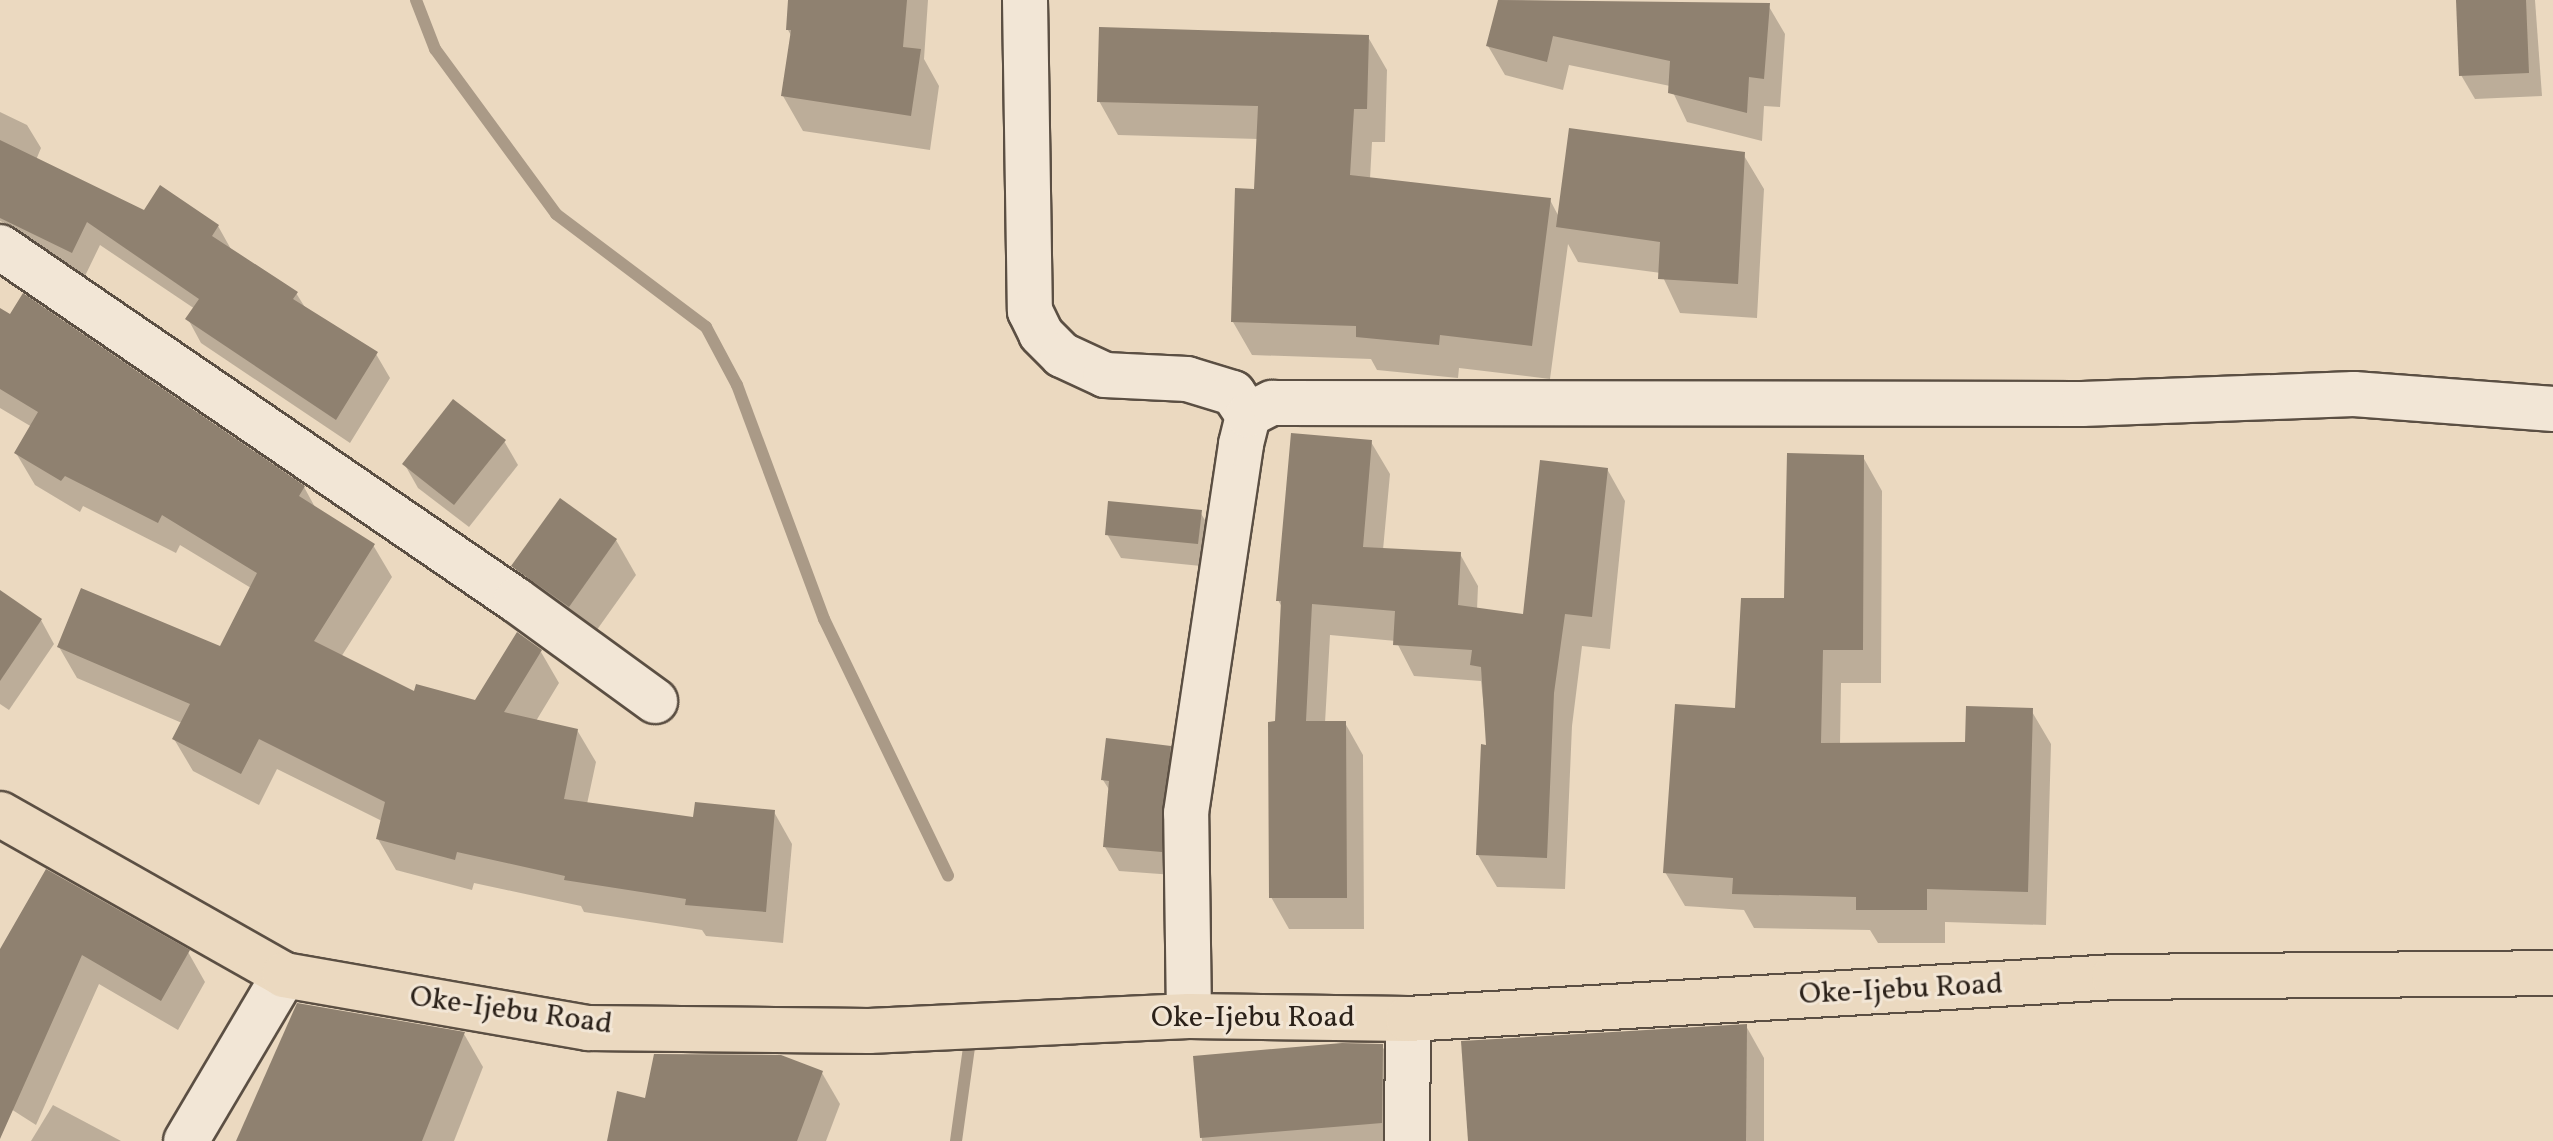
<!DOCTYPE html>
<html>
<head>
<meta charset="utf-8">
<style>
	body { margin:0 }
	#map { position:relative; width:2553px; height:1141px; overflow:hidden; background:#ebd9c0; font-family:Vollkorn,serif }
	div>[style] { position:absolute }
	.shadow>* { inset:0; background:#0003 }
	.stream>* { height:12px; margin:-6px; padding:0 6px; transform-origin:6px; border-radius:6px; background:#aa9a87 }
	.building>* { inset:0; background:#8f8170 }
	.roads { filter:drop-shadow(2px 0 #5b4f43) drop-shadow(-2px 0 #5b4f43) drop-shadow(0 2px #5b4f43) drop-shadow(0 -2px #5b4f43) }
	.minor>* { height:44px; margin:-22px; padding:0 22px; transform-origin:22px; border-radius:22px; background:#f2e6d6 }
	.major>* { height:44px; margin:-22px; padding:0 22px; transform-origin:22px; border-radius:22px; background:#ebd9c0 }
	span { translate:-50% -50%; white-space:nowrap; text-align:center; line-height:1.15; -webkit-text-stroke:6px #f2e6d6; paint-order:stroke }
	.street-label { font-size:30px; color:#2b2119 }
</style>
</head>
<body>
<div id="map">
	<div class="shadow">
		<div style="clip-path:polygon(790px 0,928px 0,924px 59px,939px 86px,930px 150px,803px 131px,783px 96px,792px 37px,788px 30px)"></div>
		<div style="clip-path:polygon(1500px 0,1768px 5px,1785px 34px,1780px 107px,1764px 106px,1762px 141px,1687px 122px,1670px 86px,1569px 65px,1563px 90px,1505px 75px,1488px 46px)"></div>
		<div style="clip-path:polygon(2458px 0,2535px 0,2542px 96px,2475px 99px,2461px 75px)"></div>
		<div style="clip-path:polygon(1368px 37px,1387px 70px,1385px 142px,1372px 142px,1370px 179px,1550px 200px,1559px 217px,1743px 154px,1764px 189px,1757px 318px,1680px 313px,1661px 273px,1578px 262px,1568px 244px,1550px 379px,1459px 368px,1458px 378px,1377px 370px,1371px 359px,1252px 355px,1233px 322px,1256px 191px,1258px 139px,1118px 135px,1099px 101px)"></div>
		<div style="clip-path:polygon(0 112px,27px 125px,41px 148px,36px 160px,145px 212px,218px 226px,232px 251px,296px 293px,306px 309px,376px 354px,390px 378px,350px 443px,201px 343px,188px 319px,195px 309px,100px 245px,85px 276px,24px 245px,13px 227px,0 221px)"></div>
		<div style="clip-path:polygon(0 310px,304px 487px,316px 509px,373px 545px,392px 577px,341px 657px,415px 693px,476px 702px,541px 652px,559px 683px,536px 721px,577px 730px,596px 762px,587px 804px,695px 820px,774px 812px,792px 844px,783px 943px,706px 936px,702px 930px,584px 912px,581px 906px,474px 883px,472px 890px,396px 870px,378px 839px,382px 821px,277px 769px,259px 805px,193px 771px,174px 739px,182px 723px,77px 678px,59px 647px,220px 649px,251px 588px,180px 545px,176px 553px,83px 506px,80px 512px,35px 485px,16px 453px,32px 427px,0 408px)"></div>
		<div style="clip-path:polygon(504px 441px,518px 465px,469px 527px,418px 488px,405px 465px)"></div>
		<div style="clip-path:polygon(1371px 442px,1390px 474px,1383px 550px,1460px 554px,1478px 586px,1477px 610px,1524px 616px,1607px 469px,1625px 501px,1610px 649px,1582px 646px,1572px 726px,1565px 889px,1497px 887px,1478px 855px,1488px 747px,1481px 681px,1414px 676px,1396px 641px,1330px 635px,1325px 723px,1345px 723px,1363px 755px,1364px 929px,1289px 929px,1271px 897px,1283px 609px,1278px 600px)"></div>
		<div style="clip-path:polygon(1863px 457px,1882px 491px,1881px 683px,1841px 683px,1840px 745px,1967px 744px,2031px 710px,2051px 744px,2046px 925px,1945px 922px,1945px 943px,1878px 943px,1870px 930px,1754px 928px,1744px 910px,1685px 906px,1665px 872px,1786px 600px)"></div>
		<div style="clip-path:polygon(1200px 512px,1214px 535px,1211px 567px,1121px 558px,1107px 534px)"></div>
		<div style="clip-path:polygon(616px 540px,636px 575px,589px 641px,534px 601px,514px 566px)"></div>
		<div style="clip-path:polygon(0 592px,41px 620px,54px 644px,9px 710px,0 704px)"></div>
		<div style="clip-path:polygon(1170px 748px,1183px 771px,1174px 875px,1119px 871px,1105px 847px,1110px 791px,1103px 780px)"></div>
		<div style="clip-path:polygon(188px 952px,205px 982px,178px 1030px,99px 984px,36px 1125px,0 1102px,0 953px)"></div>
		<div style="clip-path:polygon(1746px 1026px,1764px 1058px,1764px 1141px,1470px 1141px)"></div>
		<div style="clip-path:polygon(464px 1034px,483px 1067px,454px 1141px,239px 1141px)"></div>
		<div style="clip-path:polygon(1382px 1046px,1400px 1077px,1399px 1141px,1202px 1141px,1195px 1058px)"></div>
		<div style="clip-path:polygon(822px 1073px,840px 1104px,826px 1141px,609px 1141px,646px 1100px)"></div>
		<div style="clip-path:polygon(53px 1105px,121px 1141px,31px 1141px)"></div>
	</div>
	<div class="stream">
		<div style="left:416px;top:0;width:53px;rotate:68.8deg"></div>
		<div style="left:435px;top:49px;width:205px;rotate:53.7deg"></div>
		<div style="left:556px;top:214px;width:188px;rotate:37deg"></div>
		<div style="left:706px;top:327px;width:66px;rotate:61.9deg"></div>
		<div style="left:737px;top:385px;width:250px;rotate:69.6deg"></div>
		<div style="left:824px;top:619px;width:285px;rotate:64.2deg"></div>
		<div style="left:956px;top:1141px;width:109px;rotate:-82.1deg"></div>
	</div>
	<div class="building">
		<div style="clip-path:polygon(788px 0,907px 0,903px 47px,921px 49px,911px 116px,781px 96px,791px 30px,786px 30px)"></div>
		<div style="clip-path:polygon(1498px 0,1770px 3px,1764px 79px,1749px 77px,1747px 113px,1668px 93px,1670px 61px,1553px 36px,1547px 62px,1486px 46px)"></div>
		<div style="clip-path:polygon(2456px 0,2526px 0,2529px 73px,2459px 76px)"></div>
		<div style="clip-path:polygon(1099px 27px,1369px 35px,1367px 109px,1354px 109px,1350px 175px,1551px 198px,1532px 346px,1440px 335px,1439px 345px,1356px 337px,1356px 326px,1231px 322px,1235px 188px,1254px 189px,1258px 106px,1097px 102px)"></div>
		<div style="clip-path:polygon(1569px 128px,1745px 152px,1738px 284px,1658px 279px,1660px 242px,1556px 227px)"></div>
		<div style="clip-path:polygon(0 140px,144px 210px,160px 185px,219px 225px,212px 236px,298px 292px,293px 299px,378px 352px,336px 420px,185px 319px,199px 299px,87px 222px,72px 253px,0 218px)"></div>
		<div style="clip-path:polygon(23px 293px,305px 486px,299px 496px,375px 544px,314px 641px,414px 691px,416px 684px,475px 700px,517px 632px,542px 650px,504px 712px,578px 729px,564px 799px,693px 817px,695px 802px,775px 810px,766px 912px,685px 905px,686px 899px,564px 880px,565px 876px,457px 852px,455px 860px,376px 839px,385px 802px,259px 739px,241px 774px,172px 739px,190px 704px,57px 647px,81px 588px,220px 646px,257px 573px,162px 515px,158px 523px,65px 476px,61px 481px,14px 453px,38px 412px,0 389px,0 308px,10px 314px)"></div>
		<div style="clip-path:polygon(453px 399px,506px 440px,454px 505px,402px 464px)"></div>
		<div style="clip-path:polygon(1291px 433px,1372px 440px,1363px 547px,1461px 552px,1458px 605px,1523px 614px,1540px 460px,1608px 468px,1592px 617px,1565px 614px,1554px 693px,1547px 858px,1476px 855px,1481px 744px,1486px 745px,1481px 667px,1470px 665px,1472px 650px,1393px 645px,1395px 611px,1312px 604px,1306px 721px,1346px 721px,1347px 898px,1269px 898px,1268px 722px,1275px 721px,1281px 601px,1276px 601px)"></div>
		<div style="clip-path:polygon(1787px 453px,1864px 455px,1863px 650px,1823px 650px,1821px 743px,1965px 742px,1966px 706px,2033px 708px,2028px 892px,1927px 889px,1927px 910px,1856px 910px,1856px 897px,1732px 894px,1733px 878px,1663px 873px,1675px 704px,1735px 708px,1741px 598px,1784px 598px)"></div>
		<div style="clip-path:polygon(560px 498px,617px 539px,569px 607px,511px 566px)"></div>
		<div style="clip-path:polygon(1108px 501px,1202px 510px,1198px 544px,1105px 535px)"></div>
		<div style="clip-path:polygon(0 590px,42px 619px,0 681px)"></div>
		<div style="clip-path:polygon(1106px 738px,1171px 746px,1162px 852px,1103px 847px,1109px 781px,1101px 780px)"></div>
		<div style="clip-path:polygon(46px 869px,190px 950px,161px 1001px,82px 955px,0 1139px,0 949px)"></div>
		<div style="clip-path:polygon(297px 1003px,465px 1032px,422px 1141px,236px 1141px)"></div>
		<div style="clip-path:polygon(1747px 1024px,1746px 1141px,1468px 1141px,1461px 1041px)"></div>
		<div style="clip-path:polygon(1342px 1043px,1383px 1044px,1382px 1123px,1200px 1138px,1193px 1056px)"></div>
		<div style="clip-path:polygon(654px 1054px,781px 1055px,823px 1071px,797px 1141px,607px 1141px,617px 1091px,645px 1098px)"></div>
	</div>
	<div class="roads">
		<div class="minor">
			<div style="left:1025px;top:0;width:311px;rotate:89.1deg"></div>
			<div style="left:1030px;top:311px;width:25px;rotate:64deg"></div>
			<div style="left:1041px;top:334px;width:30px;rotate:45deg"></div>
			<div style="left:1062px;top:355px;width:47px;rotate:24.9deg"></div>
			<div style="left:1105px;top:375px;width:82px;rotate:2.8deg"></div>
			<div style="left:1187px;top:379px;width:48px;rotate:16.9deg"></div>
			<div style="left:1233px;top:393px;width:27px;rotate:56deg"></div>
			<div style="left:0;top:247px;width:625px;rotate:34.38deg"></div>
			<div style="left:516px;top:600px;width:172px;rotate:36deg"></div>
			<div style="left:1189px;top:1016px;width:203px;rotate:-90.8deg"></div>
			<div style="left:1186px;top:813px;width:373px;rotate:-81.5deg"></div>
			<div style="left:1241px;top:444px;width:30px;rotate:-76deg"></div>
			<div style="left:1248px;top:415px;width:27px;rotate:-27deg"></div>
			<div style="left:1272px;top:403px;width:810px;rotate:0.07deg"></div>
			<div style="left:2082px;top:404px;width:272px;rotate:-2.1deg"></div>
			<div style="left:2354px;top:394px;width:200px;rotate:4.3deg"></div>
			<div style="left:186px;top:1141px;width:193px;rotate:-59.4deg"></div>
			<div style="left:1407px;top:1141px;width:122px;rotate:-89.5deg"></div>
		</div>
		<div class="major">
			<div style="left:0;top:814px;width:326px;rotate:29.5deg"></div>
			<div style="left:284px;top:975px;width:309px;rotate:9.9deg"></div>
			<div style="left:588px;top:1028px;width:281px;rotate:0.6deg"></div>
			<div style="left:869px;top:1031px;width:320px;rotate:-2.7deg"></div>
			<div style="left:1189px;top:1016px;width:219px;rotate:0.8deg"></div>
			<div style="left:1408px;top:1019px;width:707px;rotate:-3.4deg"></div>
			<div style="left:2114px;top:977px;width:439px;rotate:-0.5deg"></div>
		</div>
	</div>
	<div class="street-label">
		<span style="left:1901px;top:990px;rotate:-3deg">Oke-Ijebu Road</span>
		<span style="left:511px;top:1011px;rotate:8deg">Oke-Ijebu Road</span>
		<span style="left:1253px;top:1018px">Oke-Ijebu Road</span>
	</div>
</div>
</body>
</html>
